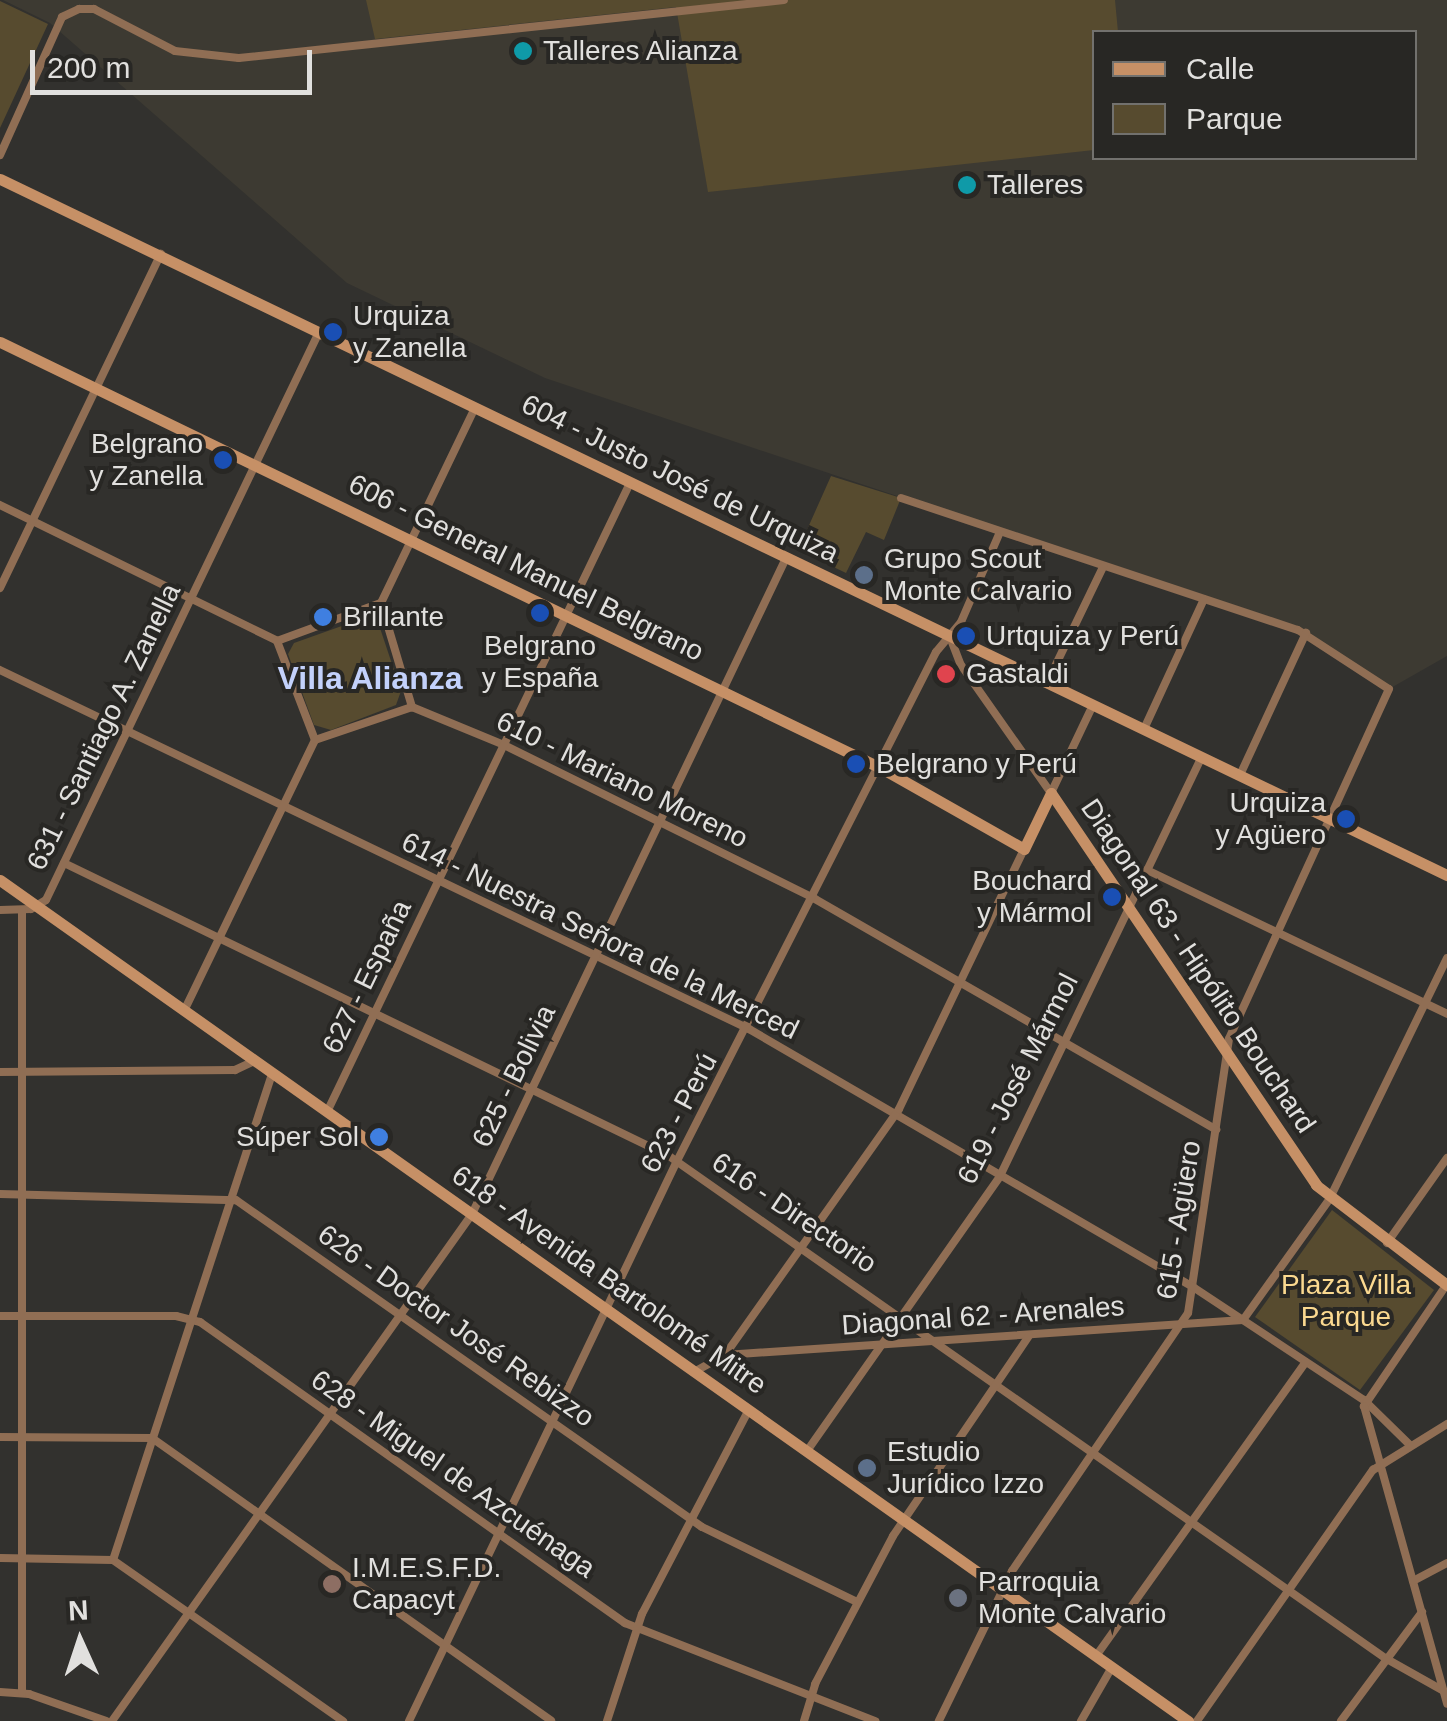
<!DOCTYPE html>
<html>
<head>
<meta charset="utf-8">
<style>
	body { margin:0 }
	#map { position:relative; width:1447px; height:1721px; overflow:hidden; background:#32312e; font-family:Helvetica,sans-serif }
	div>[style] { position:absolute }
	.built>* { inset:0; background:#3d3a32 }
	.green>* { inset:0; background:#574b2f }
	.street>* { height:8px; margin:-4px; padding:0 4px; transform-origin:4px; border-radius:4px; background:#906e54 }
	.secondary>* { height:11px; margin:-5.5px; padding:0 5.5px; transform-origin:5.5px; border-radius:5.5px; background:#c69066 }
	.dots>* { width:28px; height:28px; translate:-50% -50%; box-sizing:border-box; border:5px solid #282724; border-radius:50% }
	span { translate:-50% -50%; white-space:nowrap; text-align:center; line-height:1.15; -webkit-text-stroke:8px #282724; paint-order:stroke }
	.poi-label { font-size:28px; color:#e1e0de }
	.left { translate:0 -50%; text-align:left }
	.right { translate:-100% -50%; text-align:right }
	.street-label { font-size:28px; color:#e1e0de }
	.park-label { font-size:28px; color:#fbd990 }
	.quarter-label { font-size:32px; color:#c3d1fb; font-weight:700 }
	.legend { position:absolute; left:1092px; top:30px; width:325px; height:130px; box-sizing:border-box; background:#282724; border:2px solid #72716e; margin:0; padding:12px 18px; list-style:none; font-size:30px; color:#e1e0de }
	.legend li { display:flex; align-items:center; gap:20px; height:50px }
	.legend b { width:50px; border:2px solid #72716e }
	.north { position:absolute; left:30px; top:1591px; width:100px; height:100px; -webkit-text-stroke:8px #282724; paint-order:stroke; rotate:357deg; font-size:28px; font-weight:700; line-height:40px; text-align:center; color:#e1e0de }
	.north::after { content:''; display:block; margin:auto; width:35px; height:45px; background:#e1e0de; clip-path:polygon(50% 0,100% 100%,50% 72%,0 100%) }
	.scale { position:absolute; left:30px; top:50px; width:282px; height:45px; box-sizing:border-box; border:5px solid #e1e0de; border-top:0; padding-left:12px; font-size:30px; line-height:35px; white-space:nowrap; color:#e1e0de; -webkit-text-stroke:8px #282724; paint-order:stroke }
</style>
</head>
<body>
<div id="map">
	<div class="built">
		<div style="clip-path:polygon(evenodd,3px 0,1447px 0,1447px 656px,1389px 689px,1306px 633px,545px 378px,347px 283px,50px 23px,3px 0,1094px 32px,1414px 32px,1414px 158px,1094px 158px,1094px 32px)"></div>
	</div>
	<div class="green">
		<div style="clip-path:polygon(366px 0,1115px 0,1118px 32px,1094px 32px,1094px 150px,708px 192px,676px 7px,375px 39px)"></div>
		<div style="clip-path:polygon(0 1px,48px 24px,0 128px)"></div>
		<div style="clip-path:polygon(831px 476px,901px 498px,884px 540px,866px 532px,846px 573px,798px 550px)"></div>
		<div style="clip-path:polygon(367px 617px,378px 622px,401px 691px,396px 705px,331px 730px,314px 725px,288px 654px,294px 643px)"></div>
		<div style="clip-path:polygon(1332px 1210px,1434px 1290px,1360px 1390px,1255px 1317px)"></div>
	</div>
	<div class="street">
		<div style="left:0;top:155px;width:151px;rotate:-65.8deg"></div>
		<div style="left:62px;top:17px;width:19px;rotate:-25deg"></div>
		<div style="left:79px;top:9px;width:15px"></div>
		<div style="left:94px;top:9px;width:91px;rotate:27.4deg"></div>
		<div style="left:175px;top:51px;width:64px;rotate:6.2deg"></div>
		<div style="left:239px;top:58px;width:548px;rotate:-6.07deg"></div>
		<div style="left:901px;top:498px;width:418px;rotate:18.4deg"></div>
		<div style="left:1298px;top:630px;width:108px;rotate:33deg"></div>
		<div style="left:1389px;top:689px;width:385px;rotate:114.6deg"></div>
		<div style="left:1229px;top:1039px;width:277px;rotate:98.5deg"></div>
		<div style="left:1188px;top:1313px;width:312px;rotate:124.3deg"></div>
		<div style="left:1012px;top:1571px;width:167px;rotate:116deg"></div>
		<div style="left:0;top:505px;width:309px;rotate:26.1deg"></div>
		<div style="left:277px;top:641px;width:111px;rotate:-20.1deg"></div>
		<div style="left:0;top:588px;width:371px;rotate:-64.3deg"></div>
		<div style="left:381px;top:603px;width:216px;rotate:-64.3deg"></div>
		<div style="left:381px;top:603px;width:109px;rotate:73.4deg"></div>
		<div style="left:950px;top:637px;width:30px;rotate:69deg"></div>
		<div style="left:961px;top:665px;width:156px;rotate:54.9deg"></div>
		<div style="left:1051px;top:793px;width:98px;rotate:-64.5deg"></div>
		<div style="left:277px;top:641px;width:106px;rotate:69deg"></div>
		<div style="left:0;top:670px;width:831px;rotate:25.61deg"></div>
		<div style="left:749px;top:1029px;width:514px;rotate:30.16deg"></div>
		<div style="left:1193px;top:1287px;width:205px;rotate:33.5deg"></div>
		<div style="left:1364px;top:1400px;width:63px;rotate:44.4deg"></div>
		<div style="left:1047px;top:683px;width:129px;rotate:-64.2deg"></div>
		<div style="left:412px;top:707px;width:100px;rotate:22.4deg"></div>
		<div style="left:504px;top:745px;width:347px;rotate:26.3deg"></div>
		<div style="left:815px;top:899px;width:463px;rotate:29.9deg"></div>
		<div style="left:1144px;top:729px;width:143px;rotate:-65.2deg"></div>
		<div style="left:1240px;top:775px;width:157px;rotate:-65.1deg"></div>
		<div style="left:64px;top:863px;width:672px;rotate:25.84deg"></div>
		<div style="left:669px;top:1156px;width:874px;rotate:35.03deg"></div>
		<div style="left:1385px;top:1658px;width:71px;rotate:29.4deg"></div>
		<div style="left:1147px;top:870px;width:333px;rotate:25.6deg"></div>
		<div style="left:0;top:910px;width:31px;rotate:-2deg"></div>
		<div style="left:31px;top:909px;width:17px;rotate:-31deg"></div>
		<div style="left:46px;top:900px;width:630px;rotate:-64.33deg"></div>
		<div style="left:184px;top:1011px;width:301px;rotate:-64.2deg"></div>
		<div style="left:315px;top:740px;width:102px;rotate:-18.8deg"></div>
		<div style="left:0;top:1072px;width:235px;rotate:-0.5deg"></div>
		<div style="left:235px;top:1070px;width:21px;rotate:-25deg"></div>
		<div style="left:327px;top:1112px;width:698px;rotate:-64.28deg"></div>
		<div style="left:0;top:1194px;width:236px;rotate:1.5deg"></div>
		<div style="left:236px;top:1200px;width:569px;rotate:35.06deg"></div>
		<div style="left:702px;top:1527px;width:172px;rotate:25.8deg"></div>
		<div style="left:1387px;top:1243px;width:104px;rotate:-54.8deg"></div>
		<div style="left:1447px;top:1284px;width:148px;rotate:124.2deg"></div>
		<div style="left:1364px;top:1406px;width:309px;rotate:74.4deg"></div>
		<div style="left:0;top:1316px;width:176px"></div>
		<div style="left:176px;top:1316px;width:25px;rotate:14deg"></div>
		<div style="left:200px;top:1322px;width:521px;rotate:35.31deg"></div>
		<div style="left:625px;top:1623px;width:269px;rotate:21.4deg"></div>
		<div style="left:725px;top:1355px;width:519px;rotate:-3.87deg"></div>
		<div style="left:1243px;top:1320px;width:148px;rotate:-54.4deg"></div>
		<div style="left:1329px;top:1200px;width:269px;rotate:-64deg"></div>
		<div style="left:694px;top:1372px;width:35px;rotate:-29deg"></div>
		<div style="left:725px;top:1355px;width:301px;rotate:-54.7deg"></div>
		<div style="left:899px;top:1109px;width:288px;rotate:-64.3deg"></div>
		<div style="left:0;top:1437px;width:152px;rotate:0.4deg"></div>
		<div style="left:152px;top:1438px;width:489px;rotate:35.3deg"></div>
		<div style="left:807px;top:1451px;width:336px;rotate:-54.9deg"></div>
		<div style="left:1000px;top:1176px;width:465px;rotate:-64.3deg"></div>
		<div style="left:0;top:1558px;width:113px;rotate:1deg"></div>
		<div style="left:113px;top:1560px;width:281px;rotate:35deg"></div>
		<div style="left:113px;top:1560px;width:511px;rotate:-71.88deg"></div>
		<div style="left:1413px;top:1581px;width:38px;rotate:-28deg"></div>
		<div style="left:1096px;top:1656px;width:361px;rotate:-54.5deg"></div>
		<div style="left:0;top:1692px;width:29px;rotate:4deg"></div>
		<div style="left:29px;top:1694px;width:82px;rotate:19.3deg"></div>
		<div style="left:22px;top:1692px;width:782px;rotate:-90deg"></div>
		<div style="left:112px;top:1721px;width:622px;rotate:-54.62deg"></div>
		<div style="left:472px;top:1214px;width:727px;rotate:-64.42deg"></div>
		<div style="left:409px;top:1721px;width:621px;rotate:-64.43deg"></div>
		<div style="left:677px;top:1161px;width:571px;rotate:-63.03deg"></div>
		<div style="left:936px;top:652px;width:39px;rotate:-50deg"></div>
		<div style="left:961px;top:622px;width:98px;rotate:-66.6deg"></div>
		<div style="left:607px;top:1721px;width:113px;rotate:-71.9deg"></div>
		<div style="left:642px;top:1614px;width:231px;rotate:-62.4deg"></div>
		<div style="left:804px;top:1721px;width:39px;rotate:-73deg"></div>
		<div style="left:815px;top:1684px;width:167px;rotate:-62.2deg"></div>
		<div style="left:893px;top:1536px;width:242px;rotate:-55.8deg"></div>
		<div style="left:1081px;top:1721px;width:62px;rotate:-60.1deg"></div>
		<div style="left:1197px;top:1721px;width:307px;rotate:-55deg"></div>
		<div style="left:1373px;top:1470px;width:87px;rotate:-31.9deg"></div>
		<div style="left:1341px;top:1721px;width:136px;rotate:-53.4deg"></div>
	</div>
	<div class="secondary">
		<div style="left:0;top:179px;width:1606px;rotate:25.69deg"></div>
		<div style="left:0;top:342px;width:979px;rotate:25.81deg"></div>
		<div style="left:881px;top:768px;width:164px;rotate:29.5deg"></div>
		<div style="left:1024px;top:849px;width:62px;rotate:-64.3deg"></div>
		<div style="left:1051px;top:793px;width:473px;rotate:55.9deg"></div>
		<div style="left:1316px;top:1185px;width:165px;rotate:37.4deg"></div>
		<div style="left:0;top:880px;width:1456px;rotate:35.3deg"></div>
	</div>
	<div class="dots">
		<div style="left:523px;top:51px;background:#0f9aa8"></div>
		<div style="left:967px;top:185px;background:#0f9aa8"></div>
		<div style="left:333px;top:332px;background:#1a4fb4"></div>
		<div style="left:223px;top:460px;background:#1a4fb4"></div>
		<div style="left:864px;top:575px;background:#5c6f8a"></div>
		<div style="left:540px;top:613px;background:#1a4fb4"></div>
		<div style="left:323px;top:617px;background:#3f7fe0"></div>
		<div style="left:966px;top:636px;background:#1a4fb4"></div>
		<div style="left:946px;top:674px;background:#e0444e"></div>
		<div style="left:856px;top:764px;background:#1a4fb4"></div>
		<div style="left:1346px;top:819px;background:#1a4fb4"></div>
		<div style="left:1112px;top:897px;background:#1a4fb4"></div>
		<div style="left:379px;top:1137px;background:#3f7fe0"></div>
		<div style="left:867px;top:1468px;background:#5c6f8a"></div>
		<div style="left:332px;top:1584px;background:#8d6e63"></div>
		<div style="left:958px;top:1598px;background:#6b7280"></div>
	</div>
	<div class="poi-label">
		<span class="left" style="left:543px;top:51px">Talleres Alianza</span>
		<span class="left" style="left:987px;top:185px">Talleres</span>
		<span class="left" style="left:353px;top:332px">Urquiza<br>y Zanella</span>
		<span class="right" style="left:203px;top:460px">Belgrano<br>y Zanella</span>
		<span class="left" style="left:884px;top:575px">Grupo Scout<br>Monte Calvario</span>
		<span class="left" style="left:343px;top:617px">Brillante</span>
		<span class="left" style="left:986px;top:636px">Urtquiza y Perú</span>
		<span style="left:540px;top:662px">Belgrano<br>y España</span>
		<span class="left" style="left:966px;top:674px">Gastaldi</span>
		<span class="left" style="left:876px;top:764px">Belgrano y Perú</span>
		<span class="right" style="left:1326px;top:819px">Urquiza<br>y Agüero</span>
		<span class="right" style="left:1092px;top:897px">Bouchard<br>y Mármol</span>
		<span class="right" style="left:359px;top:1137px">Súper Sol</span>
		<span class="left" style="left:887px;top:1468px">Estudio<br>Jurídico Izzo</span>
		<span class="left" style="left:352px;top:1584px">I.M.E.S.F.D.<br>Capacyt</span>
		<span class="left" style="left:978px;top:1598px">Parroquia<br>Monte Calvario</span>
	</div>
	<div class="street-label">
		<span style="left:680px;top:479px;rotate:26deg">604 - Justo José de Urquiza</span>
		<span style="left:526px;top:568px;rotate:26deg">606 - General Manuel Belgrano</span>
		<span style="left:104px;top:727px;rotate:-64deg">631 - Santiago A. Zanella</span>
		<span style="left:622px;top:780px;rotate:26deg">610 - Mariano Moreno</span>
		<span style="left:600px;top:936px;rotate:26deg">614 - Nuestra Señora de la Merced</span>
		<span style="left:1198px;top:966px;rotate:56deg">Diagonal 63 - Hipólito Bouchard</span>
		<span style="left:367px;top:977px;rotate:-64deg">627 - España</span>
		<span style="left:514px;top:1076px;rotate:-64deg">625 - Bolivia</span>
		<span style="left:1018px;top:1079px;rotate:-63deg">619 - José Mármol</span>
		<span style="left:679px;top:1113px;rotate:-62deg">623 - Perú</span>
		<span style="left:794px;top:1213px;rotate:34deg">616 - Directorio</span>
		<span style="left:1179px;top:1220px;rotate:-81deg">615 - Agüero</span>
		<span style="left:609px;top:1280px;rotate:35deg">618 - Avenida Bartolomé Mitre</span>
		<span style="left:983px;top:1316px;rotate:-4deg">Diagonal 62 - Arenales</span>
		<span style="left:456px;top:1326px;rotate:35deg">626 - Doctor José Rebizzo</span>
		<span style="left:453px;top:1474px;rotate:35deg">628 - Miguel de Azcuénaga</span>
	</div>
	<div class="park-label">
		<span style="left:1346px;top:1301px">Plaza Villa<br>Parque</span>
	</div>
	<div class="quarter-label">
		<span style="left:370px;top:678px">Villa Alianza</span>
	</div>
	<ul class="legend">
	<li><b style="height:12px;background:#c69066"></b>Calle</li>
	<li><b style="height:28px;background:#574b2f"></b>Parque</li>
	</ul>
	<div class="north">N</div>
	<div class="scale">200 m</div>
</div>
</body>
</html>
